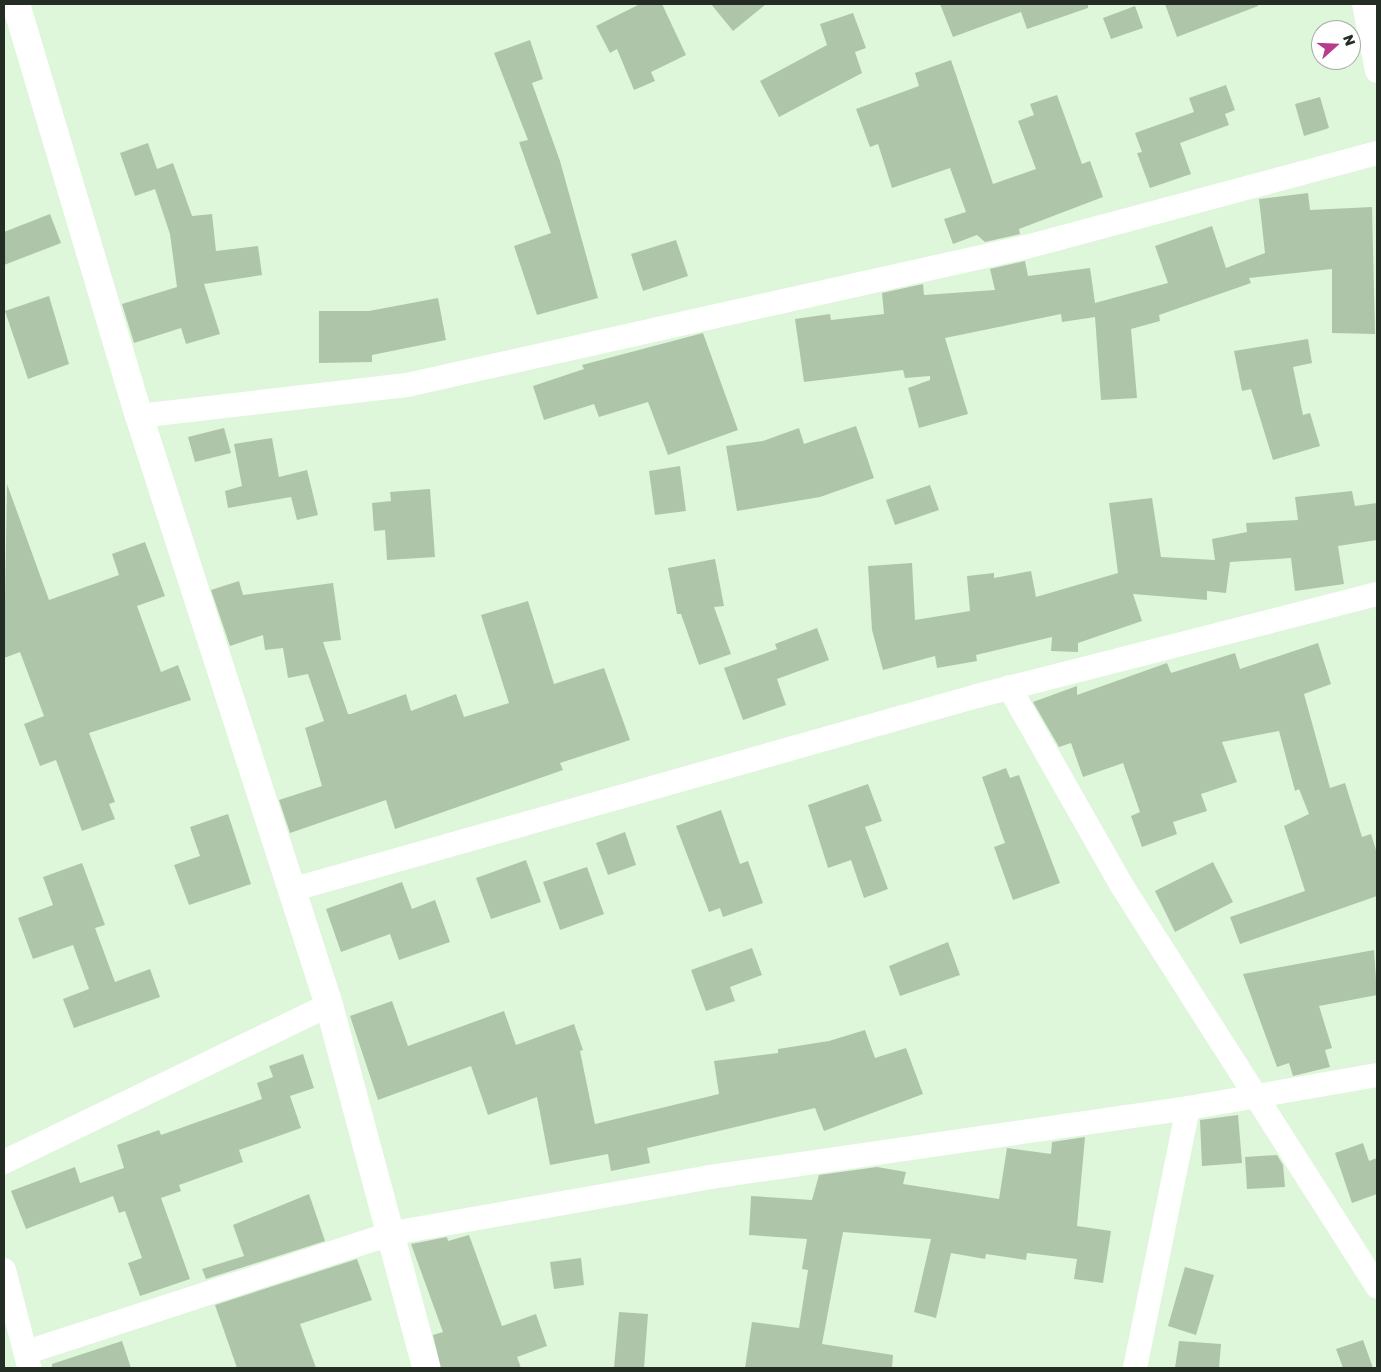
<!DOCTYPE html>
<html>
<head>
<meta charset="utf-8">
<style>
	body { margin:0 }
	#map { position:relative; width:1381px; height:1372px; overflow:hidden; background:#def6da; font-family:"Golos Text",sans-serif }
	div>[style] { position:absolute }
	.building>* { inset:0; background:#aec5aa }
	.minor>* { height:24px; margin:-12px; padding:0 12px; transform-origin:12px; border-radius:12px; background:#fff }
	.tertiary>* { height:28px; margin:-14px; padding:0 14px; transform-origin:14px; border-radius:14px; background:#fff }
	span { translate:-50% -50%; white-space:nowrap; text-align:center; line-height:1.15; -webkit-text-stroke:4px #fff; paint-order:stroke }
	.frame { position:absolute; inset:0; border:5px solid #242d23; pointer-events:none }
	.north { position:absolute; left:1311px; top:20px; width:50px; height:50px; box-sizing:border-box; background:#fff; border:1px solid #a7aba7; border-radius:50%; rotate:70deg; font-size:14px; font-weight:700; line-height:20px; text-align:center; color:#242d23 }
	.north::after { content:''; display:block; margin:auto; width:18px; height:22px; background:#b83c8b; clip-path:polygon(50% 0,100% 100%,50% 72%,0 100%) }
</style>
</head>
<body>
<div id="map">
	<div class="building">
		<div style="clip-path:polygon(640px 4px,662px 4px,686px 55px,651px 72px,655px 81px,634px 90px,617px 49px,610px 53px,596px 26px)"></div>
		<div style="clip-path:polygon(711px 4px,766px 4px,733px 31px)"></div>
		<div style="clip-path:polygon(940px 4px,1088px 4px,1088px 8px,1027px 29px,1021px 12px,953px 37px)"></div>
		<div style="clip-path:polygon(1165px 4px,1258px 4px,1258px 6px,1177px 37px)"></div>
		<div style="clip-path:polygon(1135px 6px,1143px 28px,1111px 39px,1103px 18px)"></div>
		<div style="clip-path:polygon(853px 13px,866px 48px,855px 52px,862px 73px,779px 117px,760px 81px,827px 45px,820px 24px)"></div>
		<div style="clip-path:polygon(530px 40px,543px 79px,532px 83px,560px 161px,598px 298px,537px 315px,514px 246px,551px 233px,519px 142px,528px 140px,494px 53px)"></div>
		<div style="clip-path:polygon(951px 60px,993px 184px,1036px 169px,1018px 121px,1034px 115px,1030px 104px,1057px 95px,1082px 164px,1090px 161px,1103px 197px,1019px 229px,1020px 234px,985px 242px,977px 235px,953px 244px,944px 219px,966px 212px,950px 168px,892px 188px,878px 144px,870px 147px,856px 109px,919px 86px,915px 73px)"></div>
		<div style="clip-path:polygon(1226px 85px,1235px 110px,1225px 114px,1229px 125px,1180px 143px,1191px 174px,1150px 188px,1137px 153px,1142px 152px,1135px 133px,1194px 112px,1189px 98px)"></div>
		<div style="clip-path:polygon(1320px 97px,1329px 128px,1304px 136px,1295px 104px)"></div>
		<div style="clip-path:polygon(148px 143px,157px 169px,173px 163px,192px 216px,212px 214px,216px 251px,258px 246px,262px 275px,204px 284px,220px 334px,186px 344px,181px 328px,134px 343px,122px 304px,177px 287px,170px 234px,155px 189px,135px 196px,120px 153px)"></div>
		<div style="clip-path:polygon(1308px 193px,1310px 210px,1372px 207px,1375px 334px,1332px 333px,1332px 269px,1249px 278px,1251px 283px,1159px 315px,1160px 321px,1131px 329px,1137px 398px,1101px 400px,1095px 317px,1062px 322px,1061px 314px,945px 338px,968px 414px,919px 428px,908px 388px,930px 380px,930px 376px,905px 378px,903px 370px,804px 382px,795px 319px,830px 314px,831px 320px,884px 314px,882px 293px,923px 284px,924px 295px,995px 290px,990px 269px,1025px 261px,1028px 276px,1090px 268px,1095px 303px,1168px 283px,1155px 246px,1212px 226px,1226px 268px,1265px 253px,1259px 199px)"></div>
		<div style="clip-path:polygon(50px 214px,61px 243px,4px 265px,4px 232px)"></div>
		<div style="clip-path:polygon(676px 240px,688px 276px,643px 291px,631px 254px)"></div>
		<div style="clip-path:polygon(49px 296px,69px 364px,28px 379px,5px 311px)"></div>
		<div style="clip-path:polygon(438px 298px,446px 340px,372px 355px,372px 362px,319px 363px,319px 311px,369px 311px)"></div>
		<div style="clip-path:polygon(703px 333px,738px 430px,668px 455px,648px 402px,599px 417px,594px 404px,544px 420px,533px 386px,584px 369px,582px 365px)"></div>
		<div style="clip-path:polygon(1308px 339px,1312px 363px,1293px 367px,1303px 415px,1310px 413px,1320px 446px,1273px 460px,1251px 389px,1242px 391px,1234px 351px)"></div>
		<div style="clip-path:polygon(856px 426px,874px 478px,820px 497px,737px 511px,726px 446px,763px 441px,799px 428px,804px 444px)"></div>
		<div style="clip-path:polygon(224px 428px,231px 453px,195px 462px,188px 437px)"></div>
		<div style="clip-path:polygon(272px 438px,279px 477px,307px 470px,318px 515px,297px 520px,291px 497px,228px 508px,225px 491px,242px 486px,234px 444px)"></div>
		<div style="clip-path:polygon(680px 466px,686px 511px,655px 515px,649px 471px)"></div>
		<div style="clip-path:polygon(7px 484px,49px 600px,119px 575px,112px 554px,145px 542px,165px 596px,137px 606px,161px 672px,178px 665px,191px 700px,89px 733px,115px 802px,109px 804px,115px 819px,82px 831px,56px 760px,40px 766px,24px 724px,44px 716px,20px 652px,4px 658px)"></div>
		<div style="clip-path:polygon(930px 485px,939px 510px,895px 525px,886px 500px)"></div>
		<div style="clip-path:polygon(430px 489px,435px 557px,387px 560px,385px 530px,374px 531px,372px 503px,391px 501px,390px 492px)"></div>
		<div style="clip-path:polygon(1352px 491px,1355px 506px,1377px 503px,1377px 540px,1338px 546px,1344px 584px,1295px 591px,1291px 558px,1230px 562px,1226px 593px,1207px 591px,1207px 600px,1133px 594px,1142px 621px,1078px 643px,1078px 652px,1051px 651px,1052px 637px,976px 655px,977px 661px,937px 668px,935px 656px,883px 670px,872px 630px,868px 566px,912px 563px,915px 620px,970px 611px,967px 576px,994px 573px,994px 578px,1031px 571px,1036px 597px,1118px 573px,1109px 503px,1152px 498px,1161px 557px,1215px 560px,1212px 539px,1247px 532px,1246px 523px,1298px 520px,1295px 497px)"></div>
		<div style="clip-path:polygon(715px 559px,724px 606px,714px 607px,731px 654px,699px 665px,681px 614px,677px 614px,668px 568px)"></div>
		<div style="clip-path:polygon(239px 581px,243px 595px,333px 583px,341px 640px,323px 642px,348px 714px,351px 714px,406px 694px,411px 711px,456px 694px,464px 717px,509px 703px,481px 615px,528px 601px,554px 684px,604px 668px,630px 740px,560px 763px,563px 770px,395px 829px,386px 800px,290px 833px,279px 800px,322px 786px,305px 728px,324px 721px,308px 674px,288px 678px,283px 648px,265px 650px,263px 635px,230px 646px,211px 590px)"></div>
		<div style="clip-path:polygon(817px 628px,829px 660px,777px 679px,786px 705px,743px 720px,724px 668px,777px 649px,775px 644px)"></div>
		<div style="clip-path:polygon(1318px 643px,1331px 684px,1304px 694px,1330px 788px,1345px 783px,1362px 837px,1371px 834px,1377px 853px,1377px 896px,1240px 944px,1230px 917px,1305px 891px,1284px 826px,1309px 814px,1299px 789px,1295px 791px,1279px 731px,1222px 742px,1237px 782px,1201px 794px,1207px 811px,1173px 822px,1177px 834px,1142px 847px,1131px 816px,1140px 812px,1123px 763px,1083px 777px,1071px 743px,1059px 747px,1033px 702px,1077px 686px,1077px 695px,1167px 663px,1171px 673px,1235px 653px,1240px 669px)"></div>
		<div style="clip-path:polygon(1006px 768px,1010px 778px,1019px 775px,1060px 883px,1013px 900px,994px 847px,1005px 843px,982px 777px)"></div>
		<div style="clip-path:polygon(868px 784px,882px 821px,865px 827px,888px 889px,864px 898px,851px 860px,828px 868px,808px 805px)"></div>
		<div style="clip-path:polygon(721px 810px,740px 864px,748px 861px,763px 903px,723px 917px,720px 908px,709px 912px,676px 826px)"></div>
		<div style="clip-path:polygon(228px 814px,251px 884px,189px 905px,174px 865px,200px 856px,190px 827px)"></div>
		<div style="clip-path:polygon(625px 832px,636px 865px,608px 875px,596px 843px)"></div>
		<div style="clip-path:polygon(526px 860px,541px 902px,491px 919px,476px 878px)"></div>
		<div style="clip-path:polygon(1213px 862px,1233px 902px,1175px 932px,1155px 891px)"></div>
		<div style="clip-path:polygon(82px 863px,105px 925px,95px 928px,115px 982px,150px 969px,160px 997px,74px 1028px,63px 999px,89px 989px,73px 945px,33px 959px,18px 918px,53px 905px,43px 877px)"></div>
		<div style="clip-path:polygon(587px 867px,604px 914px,560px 930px,543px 882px)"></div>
		<div style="clip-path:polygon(402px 882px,412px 909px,435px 900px,450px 942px,399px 960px,390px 934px,341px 952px,326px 909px)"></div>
		<div style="clip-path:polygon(948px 942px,960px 975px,900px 996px,889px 966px)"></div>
		<div style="clip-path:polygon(752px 948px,762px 975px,730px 987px,735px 1001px,706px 1011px,691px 970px)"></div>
		<div style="clip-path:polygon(1374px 950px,1377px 995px,1319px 1006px,1332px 1048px,1325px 1050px,1330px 1067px,1293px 1076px,1289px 1063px,1277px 1067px,1243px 974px)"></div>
		<div style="clip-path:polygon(392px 1001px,408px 1046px,504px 1011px,516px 1045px,574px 1024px,583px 1050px,580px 1051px,595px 1124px,719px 1094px,714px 1061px,778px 1053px,778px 1049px,829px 1041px,865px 1030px,875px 1058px,906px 1048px,923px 1094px,824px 1131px,815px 1108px,647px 1148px,650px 1163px,611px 1171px,608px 1154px,550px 1165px,537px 1097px,488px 1115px,471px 1066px,378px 1100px,350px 1016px)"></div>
		<div style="clip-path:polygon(303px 1054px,314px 1088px,290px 1096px,301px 1128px,239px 1150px,243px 1162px,179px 1185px,181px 1191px,161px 1198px,190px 1279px,140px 1296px,128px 1263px,142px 1258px,125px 1211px,119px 1213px,113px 1196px,26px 1229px,11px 1191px,75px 1167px,80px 1183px,124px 1168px,117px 1145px,159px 1130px,161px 1135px,262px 1099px,257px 1083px,273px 1077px,269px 1066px)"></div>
		<div style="clip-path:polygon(1238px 1115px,1242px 1163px,1202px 1166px,1200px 1120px)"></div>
		<div style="clip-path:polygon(1085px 1137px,1077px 1226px,1111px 1231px,1103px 1283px,1074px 1279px,1077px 1259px,1027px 1253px,1026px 1260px,986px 1254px,985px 1259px,951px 1253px,936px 1318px,914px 1312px,931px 1239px,843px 1232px,822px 1344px,893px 1355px,892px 1368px,745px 1368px,752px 1322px,799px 1328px,808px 1270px,802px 1269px,807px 1239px,749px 1235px,751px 1196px,812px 1200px,819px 1175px,877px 1167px,906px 1172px,903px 1184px,999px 1199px,1007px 1148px,1051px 1154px,1052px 1142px)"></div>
		<div style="clip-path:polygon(1363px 1143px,1369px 1161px,1377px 1158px,1377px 1194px,1352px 1203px,1335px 1153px)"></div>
		<div style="clip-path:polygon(1277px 1155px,1283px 1165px,1285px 1187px,1247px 1189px,1245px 1157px)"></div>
		<div style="clip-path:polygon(309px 1194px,325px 1241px,206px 1279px,202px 1269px,244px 1256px,233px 1225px)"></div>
		<div style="clip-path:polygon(469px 1235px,502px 1326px,536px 1314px,547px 1346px,517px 1357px,521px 1368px,441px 1368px,433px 1335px,443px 1332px,411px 1244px,447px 1237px,448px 1241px)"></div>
		<div style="clip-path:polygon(581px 1258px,584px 1285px,554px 1289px,550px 1262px)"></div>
		<div style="clip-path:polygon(357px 1259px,372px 1300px,300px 1324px,316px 1368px,237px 1368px,215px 1305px)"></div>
		<div style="clip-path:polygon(1185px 1267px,1214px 1275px,1196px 1335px,1168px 1326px)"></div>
		<div style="clip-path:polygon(619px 1312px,648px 1314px,644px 1368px,614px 1368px)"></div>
		<div style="clip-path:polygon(1363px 1340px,1373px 1368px,1343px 1368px,1336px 1349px)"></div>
		<div style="clip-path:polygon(122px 1341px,131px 1368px,52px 1368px,52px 1364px)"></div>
		<div style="clip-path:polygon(1179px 1341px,1221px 1344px,1219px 1368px,1175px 1368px)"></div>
	</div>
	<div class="minor">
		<div style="left:1364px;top:4px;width:68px;rotate:79deg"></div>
		<div style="left:139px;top:416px;width:270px;rotate:-6.6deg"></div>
		<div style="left:407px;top:385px;width:634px;rotate:-12.57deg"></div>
		<div style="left:1026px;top:247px;width:363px;rotate:-15deg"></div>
		<div style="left:1009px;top:687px;width:229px;rotate:60.4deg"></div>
		<div style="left:1122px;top:886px;width:475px;rotate:57.5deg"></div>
		<div style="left:291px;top:890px;width:713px;rotate:-15.79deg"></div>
		<div style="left:977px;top:696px;width:413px;rotate:-14.3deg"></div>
		<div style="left:4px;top:1162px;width:361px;rotate:-25.8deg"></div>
		<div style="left:4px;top:1270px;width:100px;rotate:75.5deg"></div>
		<div style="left:27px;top:1352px;width:385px;rotate:-18deg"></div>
		<div style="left:393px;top:1233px;width:322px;rotate:-10deg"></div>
		<div style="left:710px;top:1177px;width:483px;rotate:-8.2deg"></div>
		<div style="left:1188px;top:1108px;width:192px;rotate:-9.9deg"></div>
		<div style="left:1135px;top:1368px;width:265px;rotate:-78.5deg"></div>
	</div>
	<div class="tertiary">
		<div style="left:16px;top:4px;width:430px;rotate:73.4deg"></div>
		<div style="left:139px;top:416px;width:619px;rotate:72.12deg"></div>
		<div style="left:329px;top:1005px;width:376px;rotate:75deg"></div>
	</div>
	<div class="frame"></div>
	<div class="north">N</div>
</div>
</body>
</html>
